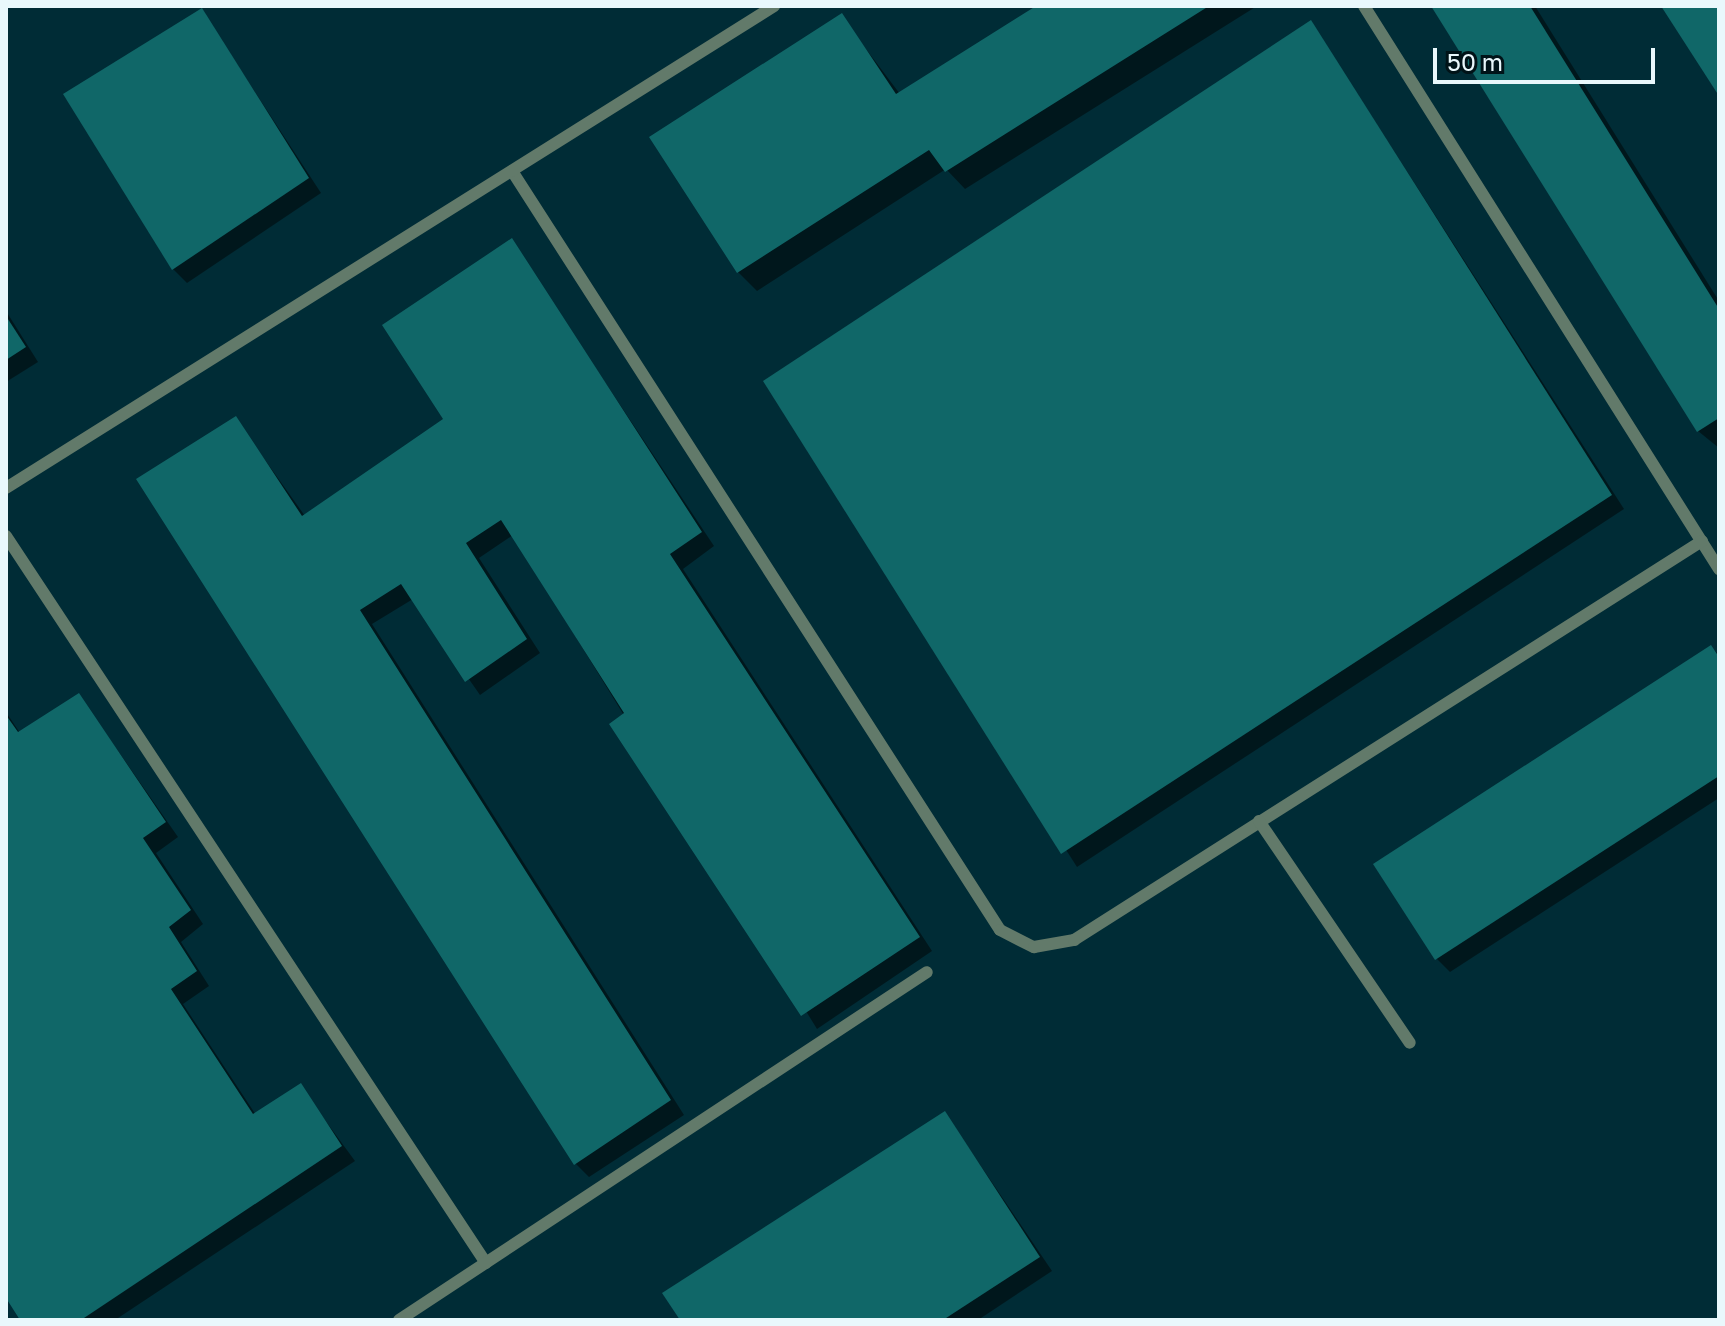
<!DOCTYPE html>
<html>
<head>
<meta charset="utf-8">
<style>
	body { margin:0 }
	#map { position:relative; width:1725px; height:1326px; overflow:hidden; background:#002c36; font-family:"Golos Text",sans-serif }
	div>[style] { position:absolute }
	.shadow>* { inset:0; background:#0007 }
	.building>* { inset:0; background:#106768 }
	.lane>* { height:12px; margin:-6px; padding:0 6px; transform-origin:6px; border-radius:6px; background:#627a6a }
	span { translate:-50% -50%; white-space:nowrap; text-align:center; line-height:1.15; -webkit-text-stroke:6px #001318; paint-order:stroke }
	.frame { position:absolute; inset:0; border:8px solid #e9f8fc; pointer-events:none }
	.scale { position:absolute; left:1433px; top:48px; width:222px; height:36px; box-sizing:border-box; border:4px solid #e9f8fc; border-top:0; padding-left:10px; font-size:24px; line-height:28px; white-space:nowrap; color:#e9f8fc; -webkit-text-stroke:6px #001318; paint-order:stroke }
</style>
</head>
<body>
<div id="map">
	<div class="shadow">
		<div style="clip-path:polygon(1040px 6px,1257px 6px,965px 189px,946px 169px,757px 291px,738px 272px,841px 16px,900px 94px)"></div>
		<div style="clip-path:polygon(1433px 6px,1535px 6px,1719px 301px,1719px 448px,1698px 431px)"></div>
		<div style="clip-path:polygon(202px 11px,321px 193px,187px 283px,173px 269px)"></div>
		<div style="clip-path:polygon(1311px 22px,1624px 509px,1077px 867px,766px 382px)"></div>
		<div style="clip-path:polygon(511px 241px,714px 546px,683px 569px,932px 951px,817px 1029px,513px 535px,479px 558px,540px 653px,480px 695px,413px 599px,372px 624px,684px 1115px,589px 1177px,575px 1163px,235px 418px,305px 516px,446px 419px)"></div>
		<div style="clip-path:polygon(6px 311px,38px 362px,6px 382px)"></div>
		<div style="clip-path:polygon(1711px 647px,1719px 655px,1719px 798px,1450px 972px,1436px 958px)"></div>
		<div style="clip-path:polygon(79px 695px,178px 837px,156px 853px,203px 924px,181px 942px,209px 986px,183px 1004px,256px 1115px,300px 1086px,355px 1161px,115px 1320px,22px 1320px,6px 1294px,6px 712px,20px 733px)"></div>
		<div style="clip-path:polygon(945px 1113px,1052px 1271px,978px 1320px,682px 1320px)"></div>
	</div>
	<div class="building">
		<div style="clip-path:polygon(1036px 6px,1209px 6px,945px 172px,929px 150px,737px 273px,649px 137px,842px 13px,896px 94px)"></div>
		<div style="clip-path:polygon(1431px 6px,1530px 6px,1719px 309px,1719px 418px,1697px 432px)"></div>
		<div style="clip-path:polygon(1661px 6px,1719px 6px,1719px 96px)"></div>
		<div style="clip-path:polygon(202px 8px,309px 178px,172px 270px,63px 94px)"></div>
		<div style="clip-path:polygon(1311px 20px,1612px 495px,1061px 854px,763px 381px)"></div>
		<div style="clip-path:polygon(512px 238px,702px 532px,670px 554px,920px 937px,801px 1016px,609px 724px,624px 713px,501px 520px,466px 543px,527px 639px,465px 682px,401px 584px,360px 610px,671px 1100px,574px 1165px,136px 479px,236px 416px,302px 516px,443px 419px,382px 325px)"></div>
		<div style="clip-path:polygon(6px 316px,26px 347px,6px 360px)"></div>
		<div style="clip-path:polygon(1711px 645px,1719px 657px,1719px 776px,1435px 960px,1373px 864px)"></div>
		<div style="clip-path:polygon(79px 693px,166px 822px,143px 838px,191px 910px,169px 927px,197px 971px,171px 989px,253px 1114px,301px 1083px,342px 1146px,81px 1320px,20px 1320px,6px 1298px,6px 715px,18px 732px)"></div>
		<div style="clip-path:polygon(945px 1111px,1040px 1257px,943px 1320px,680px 1320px,662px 1293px)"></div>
	</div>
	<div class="lane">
		<div style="left:1364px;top:6px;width:666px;rotate:57.77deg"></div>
		<div style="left:512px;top:171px;width:902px;rotate:57.26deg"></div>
		<div style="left:1000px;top:930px;width:38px;rotate:27deg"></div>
		<div style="left:1034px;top:947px;width:41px;rotate:-9.9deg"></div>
		<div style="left:1074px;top:940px;width:744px;rotate:-32.43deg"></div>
		<div style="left:6px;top:488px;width:907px;rotate:-32.11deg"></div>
		<div style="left:6px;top:536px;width:871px;rotate:56.57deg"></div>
		<div style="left:1259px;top:821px;width:268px;rotate:55.8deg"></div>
		<div style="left:399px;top:1320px;width:632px;rotate:-33.39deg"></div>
	</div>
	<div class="frame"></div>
	<div class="scale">50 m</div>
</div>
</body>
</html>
